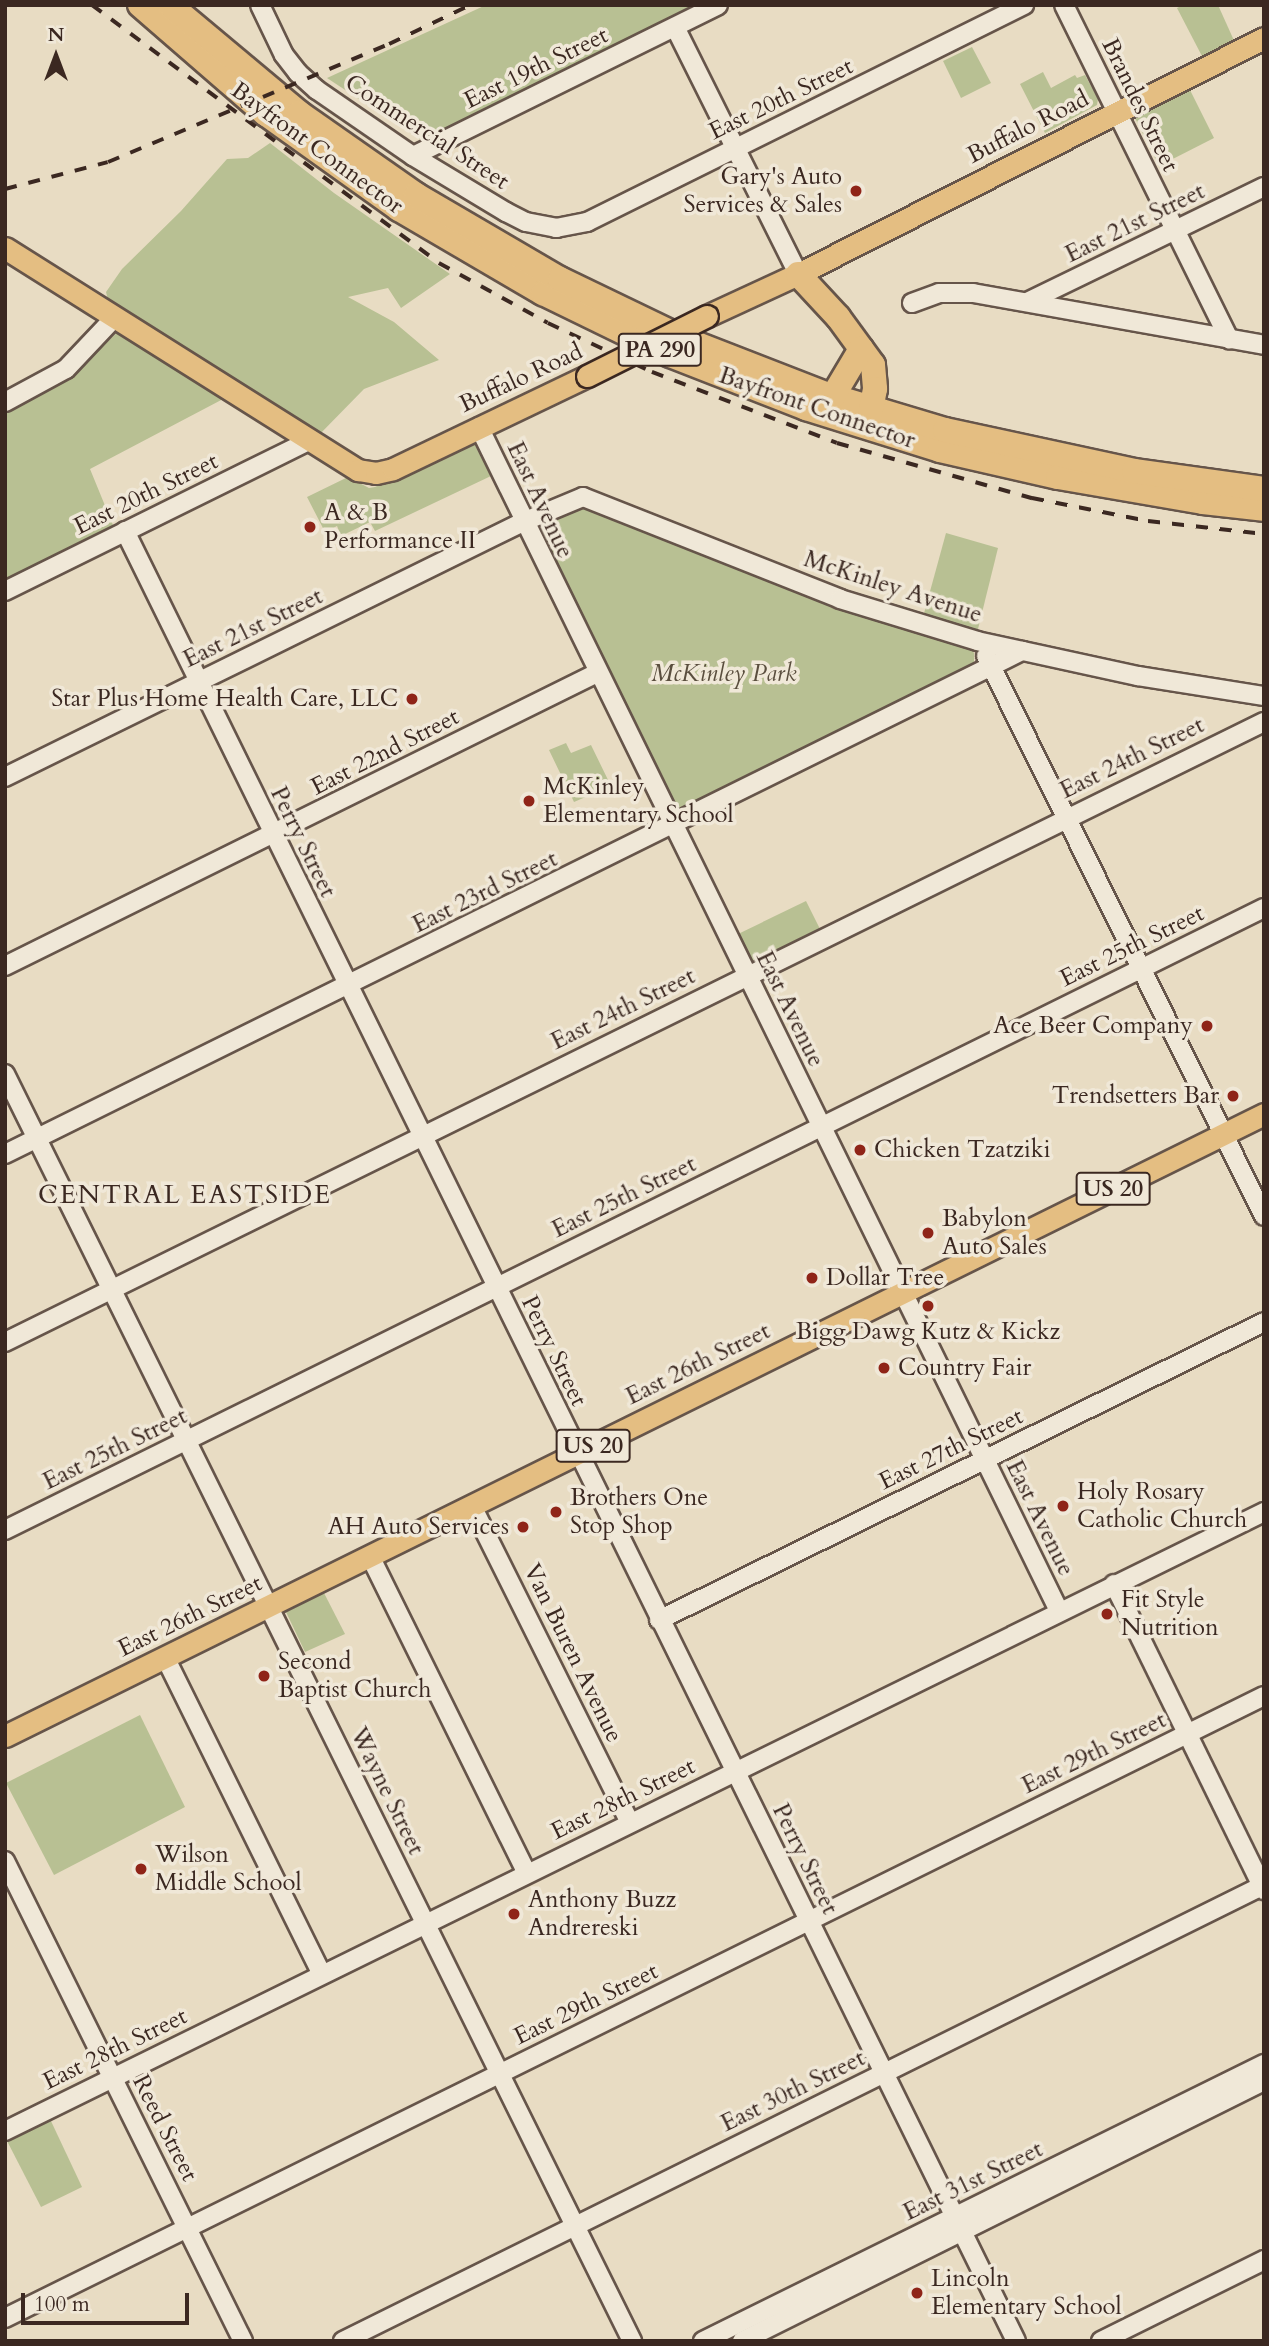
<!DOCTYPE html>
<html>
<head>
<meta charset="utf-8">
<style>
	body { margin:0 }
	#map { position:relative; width:1269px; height:2346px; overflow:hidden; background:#e8dcc3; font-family:Cardo,serif }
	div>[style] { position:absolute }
	.green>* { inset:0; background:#b8c093 }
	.roads { filter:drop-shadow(2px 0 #66554a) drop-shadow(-2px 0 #66554a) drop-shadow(0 2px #66554a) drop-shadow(0 -2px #66554a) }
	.minor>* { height:18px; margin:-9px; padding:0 9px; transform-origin:9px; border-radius:9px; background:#f0e8d8 }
	.major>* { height:21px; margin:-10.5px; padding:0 10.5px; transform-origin:10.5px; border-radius:10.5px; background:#e4be82 }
	.highway>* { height:24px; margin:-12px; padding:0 12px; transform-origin:12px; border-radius:12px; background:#e4be82 }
	.rail>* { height:3.5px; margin-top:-1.75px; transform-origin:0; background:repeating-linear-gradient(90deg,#3b2821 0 12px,transparent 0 24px) }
	.bridges { filter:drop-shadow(2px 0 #3b2821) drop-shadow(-2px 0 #3b2821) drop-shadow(0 2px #3b2821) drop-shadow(0 -2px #3b2821) }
	.major-bridge>* { height:21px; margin:-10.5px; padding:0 10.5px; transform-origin:10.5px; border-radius:10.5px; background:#e4be82 }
	.dots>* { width:19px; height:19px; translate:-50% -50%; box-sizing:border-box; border:4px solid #f0e8d8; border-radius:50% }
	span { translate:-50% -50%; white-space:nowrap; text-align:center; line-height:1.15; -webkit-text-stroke:7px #f0e8d8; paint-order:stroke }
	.shield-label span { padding:2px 5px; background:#f0e8d8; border:2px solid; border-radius:5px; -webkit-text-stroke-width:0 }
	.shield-label { font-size:23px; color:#3b2821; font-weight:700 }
	.street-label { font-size:24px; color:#3b2821 }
	.poi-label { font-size:24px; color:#3b2821 }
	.right { translate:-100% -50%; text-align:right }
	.left { translate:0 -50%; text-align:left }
	.park-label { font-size:24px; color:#5a4e3e; font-style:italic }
	.neighbourhood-label { font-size:26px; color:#3b2821; letter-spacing:2px }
	.frame { position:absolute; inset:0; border:7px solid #3b2821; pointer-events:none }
	.north { position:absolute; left:21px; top:21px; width:70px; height:70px; -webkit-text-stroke:5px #f0e8d8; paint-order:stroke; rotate:0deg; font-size:19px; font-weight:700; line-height:28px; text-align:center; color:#3b2821 }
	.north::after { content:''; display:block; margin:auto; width:24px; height:32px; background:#3b2821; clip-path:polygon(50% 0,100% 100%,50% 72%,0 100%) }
	.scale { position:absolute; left:21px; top:2293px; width:168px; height:32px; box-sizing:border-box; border:4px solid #3b2821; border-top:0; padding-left:9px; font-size:21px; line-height:24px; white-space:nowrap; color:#3b2821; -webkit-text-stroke:5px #f0e8d8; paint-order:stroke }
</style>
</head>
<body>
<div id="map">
	<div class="green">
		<div style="clip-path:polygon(486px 5px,700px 5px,421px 140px,327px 78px)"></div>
		<div style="clip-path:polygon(1183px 5px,1218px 5px,1236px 45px,1204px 60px,1177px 8px)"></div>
		<div style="clip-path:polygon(972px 47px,991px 83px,961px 98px,943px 61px)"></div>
		<div style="clip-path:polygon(1043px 72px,1051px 88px,1075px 75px,1077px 78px,1085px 75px,1098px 99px,1097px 105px,1045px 133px,1020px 84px)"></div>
		<div style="clip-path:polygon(1190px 90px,1214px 138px,1159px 166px,1134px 116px)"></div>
		<div style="clip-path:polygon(270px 143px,334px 193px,450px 274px,401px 308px,388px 288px,348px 297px,394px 322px,439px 360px,364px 389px,317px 437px,109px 304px,106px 292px,122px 269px,181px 211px,227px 159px,248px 158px)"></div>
		<div style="clip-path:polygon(119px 331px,225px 398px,90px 469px,115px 530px,5px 584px,5px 410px,66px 380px)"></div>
		<div style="clip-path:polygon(465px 442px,475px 445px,491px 476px,375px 531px,370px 522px,341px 536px,337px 526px,325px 532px,307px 497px,348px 477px,369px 488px,375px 487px)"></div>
		<div style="clip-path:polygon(586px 505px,969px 645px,974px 653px,974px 662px,971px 667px,678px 814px,537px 526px)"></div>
		<div style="clip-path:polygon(946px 533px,998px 548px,977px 633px,923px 617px)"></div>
		<div style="clip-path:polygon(566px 743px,571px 753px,591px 745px,611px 786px,574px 802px,549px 750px)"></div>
		<div style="clip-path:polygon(806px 901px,821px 931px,757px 962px,749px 960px,736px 935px)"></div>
		<div style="clip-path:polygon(324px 1593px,345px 1634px,305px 1652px,286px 1612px)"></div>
		<div style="clip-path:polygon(140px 1715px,185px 1807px,54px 1875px,6px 1783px)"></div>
		<div style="clip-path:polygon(50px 2119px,82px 2187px,41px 2207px,6px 2139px)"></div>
	</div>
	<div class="roads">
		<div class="minor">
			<div style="left:260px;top:5px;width:55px;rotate:64.4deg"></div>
			<div style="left:284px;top:55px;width:23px;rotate:52deg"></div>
			<div style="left:298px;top:73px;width:25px;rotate:42deg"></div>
			<div style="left:317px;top:90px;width:116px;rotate:34.5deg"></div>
			<div style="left:413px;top:156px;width:109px;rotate:31.1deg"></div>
			<div style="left:506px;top:212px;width:22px;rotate:27deg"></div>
			<div style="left:526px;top:222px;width:31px;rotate:11deg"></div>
			<div style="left:556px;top:228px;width:32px;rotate:-11deg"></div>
			<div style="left:587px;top:222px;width:488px;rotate:-26.4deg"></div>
			<div style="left:1064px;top:5px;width:373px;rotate:63.7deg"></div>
			<div style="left:675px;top:27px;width:276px;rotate:63.5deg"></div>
			<div style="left:413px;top:156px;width:340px;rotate:-26.3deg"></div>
			<div style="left:1027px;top:302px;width:263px;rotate:-25.9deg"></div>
			<div style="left:912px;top:303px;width:29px;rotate:-20deg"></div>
			<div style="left:939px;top:293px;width:34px"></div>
			<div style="left:973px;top:293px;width:296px;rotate:10.1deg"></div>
			<div style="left:5px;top:402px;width:69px;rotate:-28.4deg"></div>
			<div style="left:66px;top:369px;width:70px;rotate:-46.7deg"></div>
			<div style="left:479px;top:427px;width:1318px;rotate:63.9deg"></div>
			<div style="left:125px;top:531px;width:2017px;rotate:63.79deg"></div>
			<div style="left:5px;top:591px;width:338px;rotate:-26.3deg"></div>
			<div style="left:986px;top:656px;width:625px;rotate:63.6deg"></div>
			<div style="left:5px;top:777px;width:577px;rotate:-26.21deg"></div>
			<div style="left:523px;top:522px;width:65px;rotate:-22.6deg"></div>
			<div style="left:583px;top:497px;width:277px;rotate:21.6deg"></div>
			<div style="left:840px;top:599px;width:143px;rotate:17deg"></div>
			<div style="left:977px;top:641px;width:165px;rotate:12.3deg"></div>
			<div style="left:1138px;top:676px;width:128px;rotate:9deg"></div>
			<div style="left:5px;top:966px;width:661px;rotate:-26.33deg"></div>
			<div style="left:5px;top:1074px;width:1414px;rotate:63.67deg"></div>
			<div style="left:5px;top:1154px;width:1135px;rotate:-26.32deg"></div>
			<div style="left:5px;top:1342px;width:1403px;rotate:-26.22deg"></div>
			<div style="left:472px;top:1506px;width:354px;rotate:63.5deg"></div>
			<div style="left:5px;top:1530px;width:1404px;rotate:-26.29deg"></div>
			<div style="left:370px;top:1556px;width:354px;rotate:63.7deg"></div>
			<div style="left:1114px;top:1584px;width:341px;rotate:63.9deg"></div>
			<div style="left:659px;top:1620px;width:674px;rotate:-26.22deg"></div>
			<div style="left:165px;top:1657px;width:354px;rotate:63.7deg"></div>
			<div style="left:5px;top:1861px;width:536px;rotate:63.63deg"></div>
			<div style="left:5px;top:2131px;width:1403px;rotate:-26.18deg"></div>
			<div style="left:5px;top:2318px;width:1404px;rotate:-26.29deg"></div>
			<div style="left:343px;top:2341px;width:1028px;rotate:-26.34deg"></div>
			<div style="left:703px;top:2341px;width:626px;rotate:-26.28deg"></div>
			<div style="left:742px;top:2341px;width:583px;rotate:-26.48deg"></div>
			<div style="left:1101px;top:2341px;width:182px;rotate:-26.4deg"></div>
		</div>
		<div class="major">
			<div style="left:5px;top:248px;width:417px;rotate:32.2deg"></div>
			<div style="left:358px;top:470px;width:18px;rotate:9deg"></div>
			<div style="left:376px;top:473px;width:17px;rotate:-13deg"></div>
			<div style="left:393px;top:469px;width:215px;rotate:-25.6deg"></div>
			<div style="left:707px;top:316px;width:100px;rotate:-24.8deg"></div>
			<div style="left:798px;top:274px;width:522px;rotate:-26.86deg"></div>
			<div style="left:5px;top:1736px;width:1404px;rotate:-26.29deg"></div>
		</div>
		<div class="highway">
			<div style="left:140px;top:5px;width:167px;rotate:40.9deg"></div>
			<div style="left:266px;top:114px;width:163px;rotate:35.5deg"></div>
			<div style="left:399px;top:209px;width:167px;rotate:30.3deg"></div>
			<div style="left:543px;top:293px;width:141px;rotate:26deg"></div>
			<div style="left:670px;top:355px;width:146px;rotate:21.3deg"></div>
			<div style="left:806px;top:408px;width:140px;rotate:17.4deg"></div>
			<div style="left:940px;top:450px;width:121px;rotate:12.9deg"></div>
			<div style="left:1058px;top:477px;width:147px;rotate:9.8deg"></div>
			<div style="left:1203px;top:502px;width:61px;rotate:6.5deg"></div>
			<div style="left:170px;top:5px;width:168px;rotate:39.9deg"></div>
			<div style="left:299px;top:113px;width:143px;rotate:35deg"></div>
			<div style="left:416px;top:195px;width:167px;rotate:30.3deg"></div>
			<div style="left:560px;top:279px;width:143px;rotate:25.7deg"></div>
			<div style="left:689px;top:341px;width:149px;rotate:21.2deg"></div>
			<div style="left:828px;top:395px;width:122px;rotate:16.7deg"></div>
			<div style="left:945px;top:430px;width:193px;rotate:12.2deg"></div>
			<div style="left:1134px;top:471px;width:131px;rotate:7.9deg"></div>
			<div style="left:798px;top:274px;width:59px;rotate:47.1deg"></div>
			<div style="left:838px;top:317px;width:59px;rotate:53.9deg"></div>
			<div style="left:873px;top:365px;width:24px;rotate:85deg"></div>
			<div style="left:875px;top:389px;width:36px;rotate:101deg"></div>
			<div style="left:833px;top:396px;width:55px;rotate:-59.2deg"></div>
		</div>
	</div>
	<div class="rail">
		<div style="left:92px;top:5px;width:432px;rotate:36.6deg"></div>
		<div style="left:439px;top:263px;width:124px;rotate:28.8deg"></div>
		<div style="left:548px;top:323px;width:115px;rotate:25.2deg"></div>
		<div style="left:652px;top:372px;width:198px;rotate:21deg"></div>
		<div style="left:837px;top:443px;width:203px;rotate:15.8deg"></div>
		<div style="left:1032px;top:498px;width:118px;rotate:11.2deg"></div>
		<div style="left:1148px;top:521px;width:117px;rotate:6.4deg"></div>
		<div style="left:5px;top:189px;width:106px;rotate:-14.7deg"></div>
		<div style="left:108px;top:162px;width:305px;rotate:-22.8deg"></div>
		<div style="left:389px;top:44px;width:90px;rotate:-25.7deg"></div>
	</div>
	<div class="bridges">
		<div class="major-bridge">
			<div style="left:587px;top:376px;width:134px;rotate:-26.6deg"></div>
		</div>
	</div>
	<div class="dots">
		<div style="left:856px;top:191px;background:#8f2418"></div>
		<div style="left:310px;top:527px;background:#8f2418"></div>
		<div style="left:412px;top:699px;background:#8f2418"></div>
		<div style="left:529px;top:801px;background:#8f2418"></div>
		<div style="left:1207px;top:1026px;background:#8f2418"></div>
		<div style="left:1233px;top:1096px;background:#8f2418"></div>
		<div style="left:860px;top:1150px;background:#8f2418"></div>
		<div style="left:928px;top:1233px;background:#8f2418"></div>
		<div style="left:812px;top:1278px;background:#8f2418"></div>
		<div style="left:928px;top:1306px;background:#8f2418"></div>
		<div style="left:884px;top:1368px;background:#8f2418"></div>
		<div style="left:1063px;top:1506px;background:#8f2418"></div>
		<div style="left:556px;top:1512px;background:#8f2418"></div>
		<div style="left:523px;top:1527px;background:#8f2418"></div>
		<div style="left:1107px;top:1614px;background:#8f2418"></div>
		<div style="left:264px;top:1676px;background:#8f2418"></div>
		<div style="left:141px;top:1869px;background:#8f2418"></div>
		<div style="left:514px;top:1914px;background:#8f2418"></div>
		<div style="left:917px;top:2293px;background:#8f2418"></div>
	</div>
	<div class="shield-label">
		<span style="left:660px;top:350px">PA 290</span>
		<span style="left:1113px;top:1189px">US 20</span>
		<span style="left:593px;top:1446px">US 20</span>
	</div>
	<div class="street-label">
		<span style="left:536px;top:68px;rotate:-26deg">East 19th Street</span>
		<span style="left:781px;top:99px;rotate:-26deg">East 20th Street</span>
		<span style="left:1140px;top:105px;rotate:64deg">Brandes Street</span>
		<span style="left:1028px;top:127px;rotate:-27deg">Buffalo Road</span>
		<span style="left:427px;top:132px;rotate:33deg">Commercial Street</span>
		<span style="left:317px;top:148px;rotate:36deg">Bayfront Connector</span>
		<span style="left:1135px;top:223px;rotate:-26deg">East 21st Street</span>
		<span style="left:521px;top:378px;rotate:-25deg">Buffalo Road</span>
		<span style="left:817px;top:408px;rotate:19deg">Bayfront Connector</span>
		<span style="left:146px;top:494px;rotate:-26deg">East 20th Street</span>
		<span style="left:540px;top:500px;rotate:65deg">East Avenue</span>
		<span style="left:893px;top:587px;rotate:18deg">McKinley Avenue</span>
		<span style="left:253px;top:628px;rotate:-26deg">East 21st Street</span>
		<span style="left:385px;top:752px;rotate:-27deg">East 22nd Street</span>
		<span style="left:1132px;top:758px;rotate:-26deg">East 24th Street</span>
		<span style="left:303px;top:842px;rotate:64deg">Perry Street</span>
		<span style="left:485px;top:892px;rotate:-26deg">East 23rd Street</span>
		<span style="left:1132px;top:946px;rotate:-26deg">East 25th Street</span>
		<span style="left:623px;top:1009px;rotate:-26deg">East 24th Street</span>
		<span style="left:790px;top:1009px;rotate:64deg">East Avenue</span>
		<span style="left:624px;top:1197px;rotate:-26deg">East 25th Street</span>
		<span style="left:554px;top:1351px;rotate:64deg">Perry Street</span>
		<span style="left:698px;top:1364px;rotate:-26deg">East 26th Street</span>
		<span style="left:115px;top:1449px;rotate:-26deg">East 25th Street</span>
		<span style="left:951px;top:1449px;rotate:-26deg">East 27th Street</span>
		<span style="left:1040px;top:1518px;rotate:64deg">East Avenue</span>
		<span style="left:190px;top:1616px;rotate:-26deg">East 26th Street</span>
		<span style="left:573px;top:1653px;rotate:64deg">Van Buren Avenue</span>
		<span style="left:1094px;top:1753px;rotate:-26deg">East 29th Street</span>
		<span style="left:387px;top:1791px;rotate:64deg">Wayne Street</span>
		<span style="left:623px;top:1799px;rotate:-26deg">East 28th Street</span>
		<span style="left:805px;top:1859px;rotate:64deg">Perry Street</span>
		<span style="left:586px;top:2004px;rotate:-26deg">East 29th Street</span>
		<span style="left:115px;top:2049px;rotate:-26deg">East 28th Street</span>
		<span style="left:793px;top:2091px;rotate:-26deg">East 30th Street</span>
		<span style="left:165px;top:2128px;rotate:63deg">Reed Street</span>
		<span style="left:973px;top:2181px;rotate:-26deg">East 31st Street</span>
	</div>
	<div class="poi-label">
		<span class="right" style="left:842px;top:191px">Gary's Auto<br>Services &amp; Sales</span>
		<span class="left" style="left:324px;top:527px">A &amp; B<br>Performance II</span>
		<span class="right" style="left:398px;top:699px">Star Plus Home Health Care, LLC</span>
		<span class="left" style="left:543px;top:801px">McKinley<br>Elementary School</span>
		<span class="right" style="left:1193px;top:1026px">Ace Beer Company</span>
		<span class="right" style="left:1219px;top:1096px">Trendsetters Bar</span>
		<span class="left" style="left:874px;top:1150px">Chicken Tzatziki</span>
		<span class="left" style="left:942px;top:1233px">Babylon<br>Auto Sales</span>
		<span class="left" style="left:826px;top:1278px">Dollar Tree</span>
		<span style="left:928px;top:1332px">Bigg Dawg Kutz &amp; Kickz</span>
		<span class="left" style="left:898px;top:1368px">Country Fair</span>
		<span class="left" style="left:1077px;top:1506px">Holy Rosary<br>Catholic Church</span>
		<span class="left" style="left:570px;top:1512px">Brothers One<br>Stop Shop</span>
		<span class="right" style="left:509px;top:1527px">AH Auto Services</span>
		<span class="left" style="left:1121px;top:1614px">Fit Style<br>Nutrition</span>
		<span class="left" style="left:278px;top:1676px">Second<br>Baptist Church</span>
		<span class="left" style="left:155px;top:1869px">Wilson<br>Middle School</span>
		<span class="left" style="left:528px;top:1914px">Anthony Buzz<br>Andrereski</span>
		<span class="left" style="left:931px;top:2293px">Lincoln<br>Elementary School</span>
	</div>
	<div class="park-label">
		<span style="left:724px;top:674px">McKinley Park</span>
	</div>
	<div class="neighbourhood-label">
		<span style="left:185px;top:1195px">CENTRAL EASTSIDE</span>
	</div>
	<div class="frame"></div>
	<div class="north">N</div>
	<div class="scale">100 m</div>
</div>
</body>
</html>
